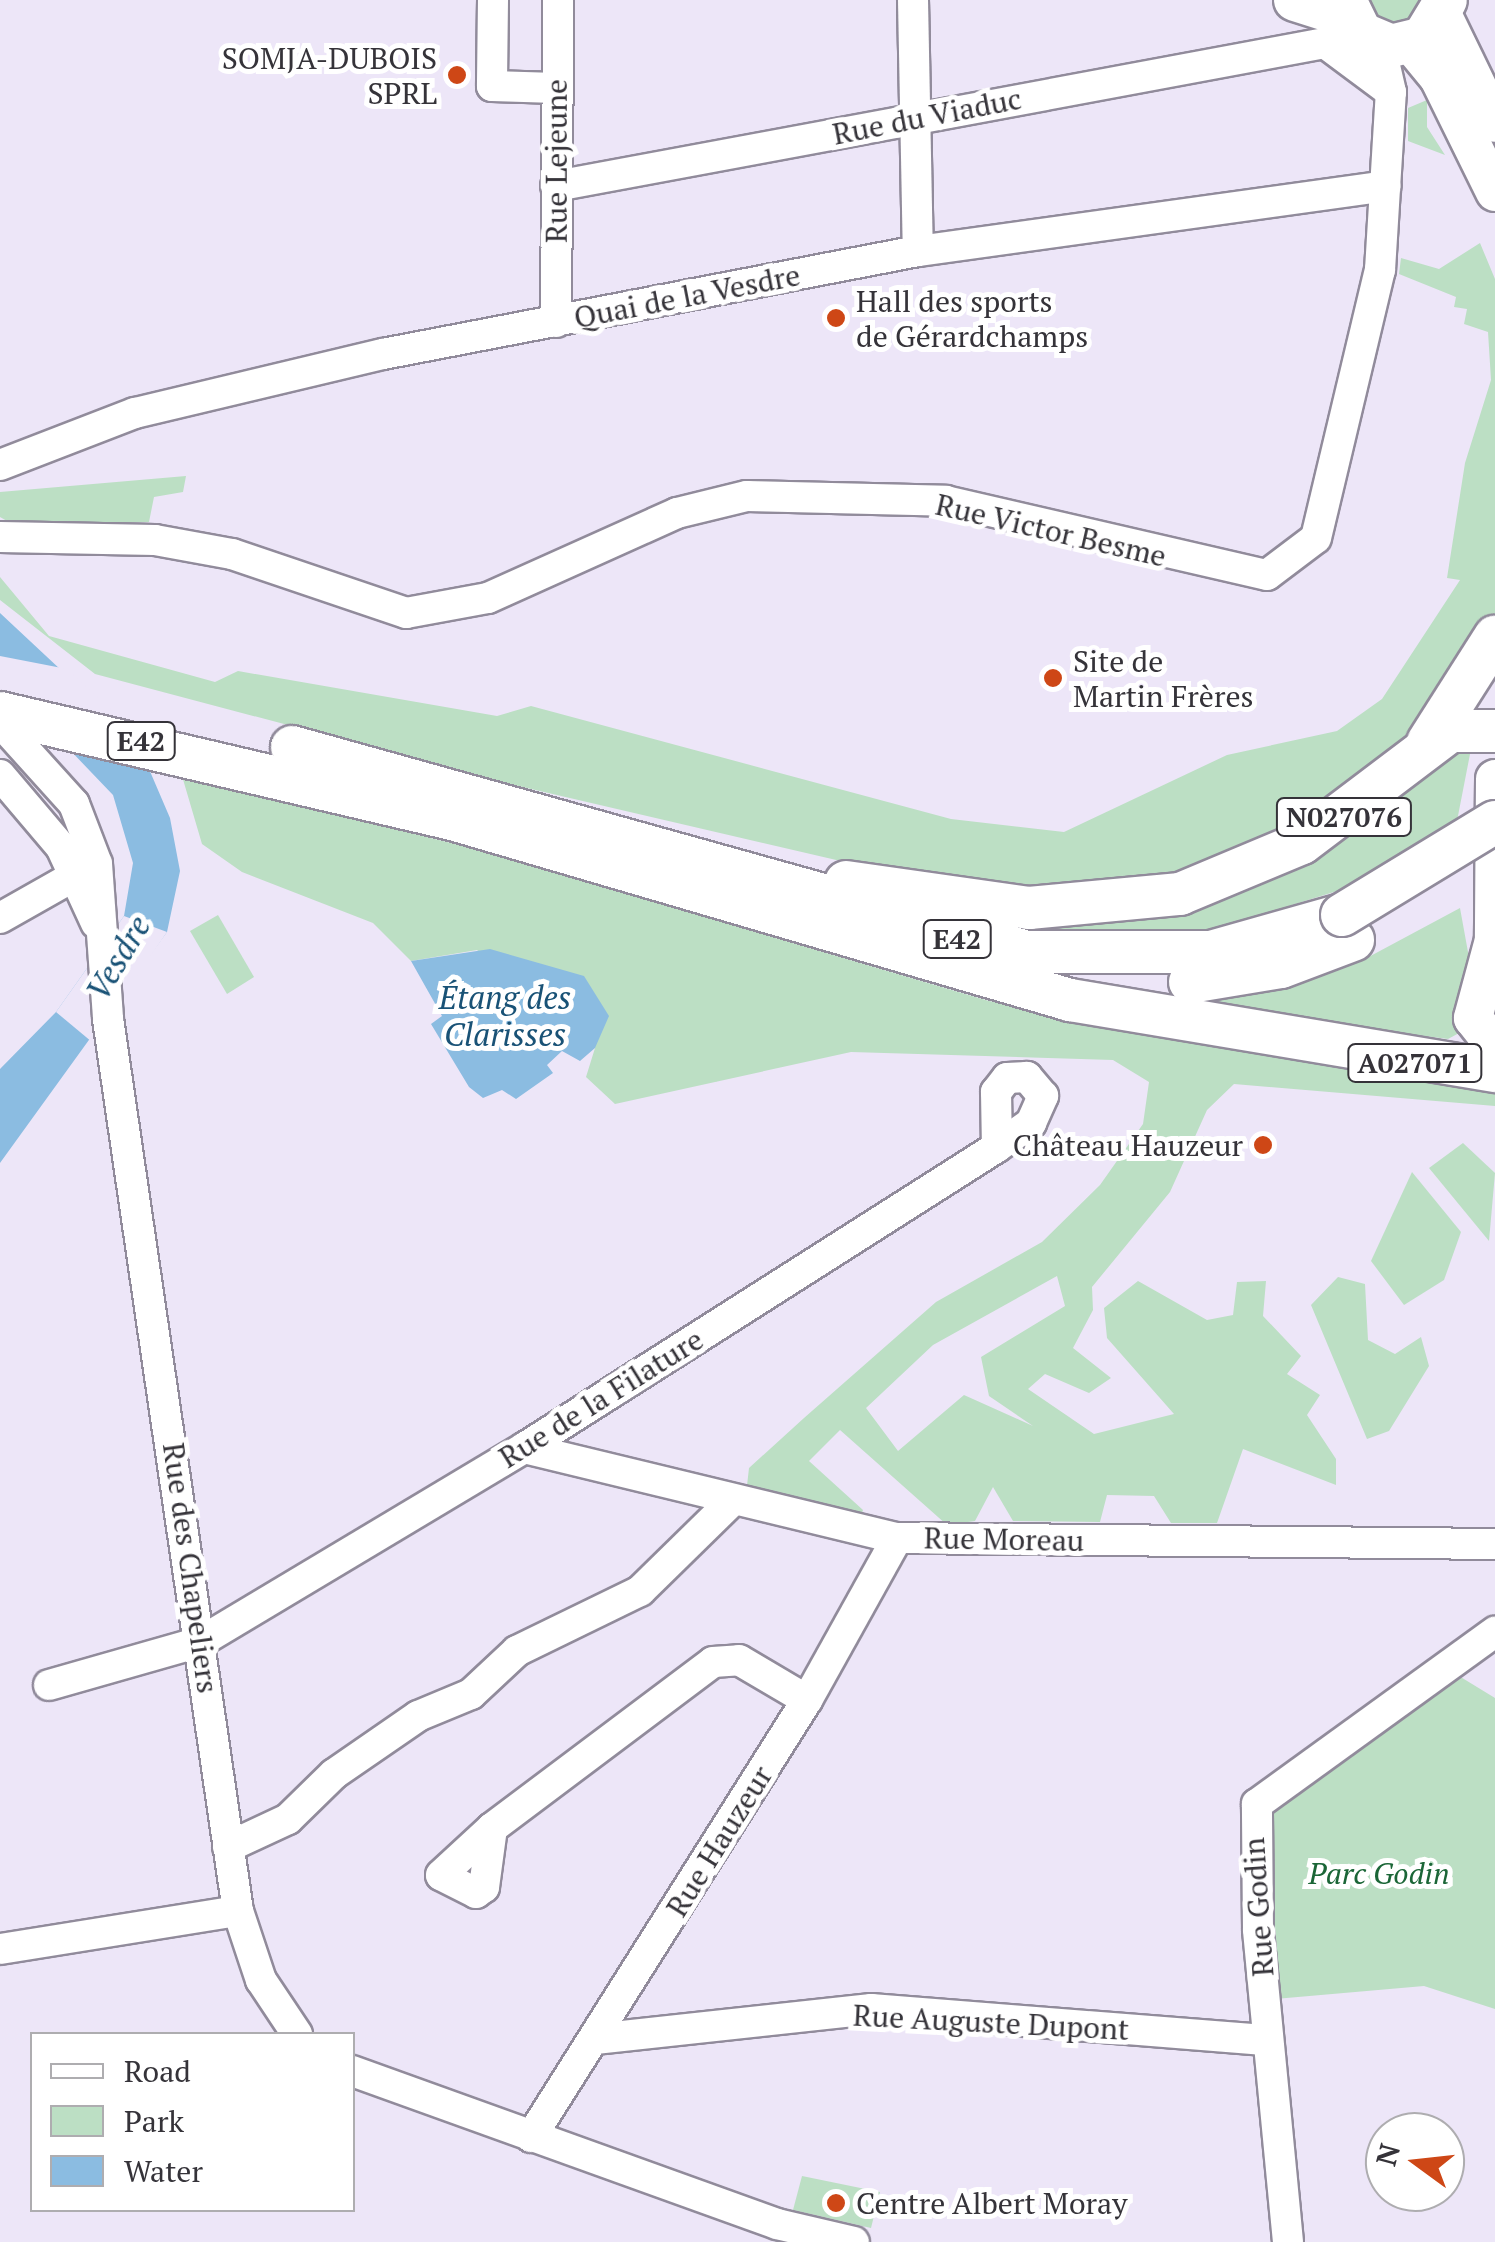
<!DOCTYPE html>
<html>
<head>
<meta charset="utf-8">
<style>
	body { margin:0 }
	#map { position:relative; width:1495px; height:2242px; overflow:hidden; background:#ede6f8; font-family:"PT Serif",serif }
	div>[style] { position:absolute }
	.green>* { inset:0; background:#bcdfc4 }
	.water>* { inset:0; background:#8bbce1 }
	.pier>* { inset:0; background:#ede6f8 }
	.roads { filter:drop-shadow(2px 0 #918b9b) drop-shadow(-2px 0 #918b9b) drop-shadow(0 2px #918b9b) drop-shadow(0 -2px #918b9b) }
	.minor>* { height:30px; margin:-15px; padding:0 15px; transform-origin:15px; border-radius:15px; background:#fff }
	.major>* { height:38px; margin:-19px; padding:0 19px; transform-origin:19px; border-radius:19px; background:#fff }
	.highway>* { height:42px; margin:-21px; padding:0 21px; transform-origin:21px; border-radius:21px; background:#fff }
	.bridges { filter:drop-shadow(2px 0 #918b9b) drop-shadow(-2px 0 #918b9b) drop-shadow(0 2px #918b9b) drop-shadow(0 -2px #918b9b) }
	.highway-bridge>* { height:42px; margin:-21px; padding:0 21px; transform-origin:21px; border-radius:21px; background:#fff }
	.dots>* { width:28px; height:28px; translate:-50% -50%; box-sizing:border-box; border:5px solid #fff; border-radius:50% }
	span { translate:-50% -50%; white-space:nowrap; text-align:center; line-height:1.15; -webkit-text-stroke:10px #fff; paint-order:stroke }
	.shield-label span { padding:2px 8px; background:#fff; border:2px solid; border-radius:8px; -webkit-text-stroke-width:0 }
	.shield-label { font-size:28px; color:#353339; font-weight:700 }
	.poi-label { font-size:30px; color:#353339 }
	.right { translate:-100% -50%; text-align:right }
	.left { translate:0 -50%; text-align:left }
	.street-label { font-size:30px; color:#353339 }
	.park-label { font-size:30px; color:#1b6637; font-style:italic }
	.water-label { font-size:32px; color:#195276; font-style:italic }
	.legend { position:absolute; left:30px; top:2032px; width:325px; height:180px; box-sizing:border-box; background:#fff; border:2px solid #aeadb0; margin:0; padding:12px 18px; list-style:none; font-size:30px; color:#353339 }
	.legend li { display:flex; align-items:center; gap:20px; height:50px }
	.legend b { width:50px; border:2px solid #aeadb0 }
	.north { position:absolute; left:1365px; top:2112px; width:100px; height:100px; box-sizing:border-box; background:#fff; border:2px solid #aeadb0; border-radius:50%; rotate:285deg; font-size:28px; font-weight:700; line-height:40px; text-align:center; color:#353339 }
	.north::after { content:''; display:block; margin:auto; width:35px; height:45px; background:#ce4716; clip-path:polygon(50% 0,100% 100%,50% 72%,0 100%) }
</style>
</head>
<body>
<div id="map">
	<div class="green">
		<div style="clip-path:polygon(1362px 0,1427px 0,1412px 24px,1381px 26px)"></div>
		<div style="clip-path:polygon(1427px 100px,1427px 127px,1445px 155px,1408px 141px,1408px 108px)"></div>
		<div style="clip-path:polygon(1480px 243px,1495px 279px,1495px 619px,1427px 726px,1314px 817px,1163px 880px,998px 886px,875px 869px,514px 785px,95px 674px,0 600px,0 577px,49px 636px,215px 682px,238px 671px,497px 716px,531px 706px,951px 819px,1064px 832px,1227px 755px,1337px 731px,1382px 699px,1460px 580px,1447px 578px,1465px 463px,1491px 380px,1488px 332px,1464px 324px,1467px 309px,1454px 307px,1456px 297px,1399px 274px,1401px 258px,1439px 269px)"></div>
		<div style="clip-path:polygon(186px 476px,183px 492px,154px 497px,149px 522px,14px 525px,0 517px,0 492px)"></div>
		<div style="clip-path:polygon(1448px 745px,1471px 749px,1457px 821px,1347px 888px,1198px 934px,1009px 930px,1115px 914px)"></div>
		<div style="clip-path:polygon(evenodd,182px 776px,471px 848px,989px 1001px,1495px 1084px,1495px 1106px,1234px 1084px,1207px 1110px,1170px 1192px,1092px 1287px,1093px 1310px,1073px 1348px,1111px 1378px,1089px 1393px,1045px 1374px,1028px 1389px,1094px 1434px,1174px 1414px,1107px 1338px,1104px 1308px,1138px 1281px,1207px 1320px,1233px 1315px,1237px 1282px,1266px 1281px,1263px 1316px,1301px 1356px,1287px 1374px,1320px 1395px,1307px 1415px,1336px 1459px,1336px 1485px,1243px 1449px,1217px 1523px,1171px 1523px,1154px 1496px,1107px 1495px,1100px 1522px,1013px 1521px,993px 1487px,975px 1521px,947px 1525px,840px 1430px,809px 1461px,863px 1510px,857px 1528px,745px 1503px,749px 1468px,804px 1418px,936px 1302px,1042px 1242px,1100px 1185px,1143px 1124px,1149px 1082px,1113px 1060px,851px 1052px,615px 1104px,586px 1077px,595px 1048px,477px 950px,411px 961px,373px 923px,242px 872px,202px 844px,182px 776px,1057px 1276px,1065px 1306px,981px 1357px,989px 1396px,1033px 1426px,964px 1395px,898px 1451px,866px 1408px,933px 1345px,1057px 1276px)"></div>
		<div style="clip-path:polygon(1460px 908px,1472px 974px,1461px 1032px,1448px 1039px,1171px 1004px,1363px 960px)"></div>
		<div style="clip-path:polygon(218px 915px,254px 977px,227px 994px,190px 931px)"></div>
		<div style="clip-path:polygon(1463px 1143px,1495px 1173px,1489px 1241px,1429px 1168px)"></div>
		<div style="clip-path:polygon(1412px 1172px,1461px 1232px,1444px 1280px,1404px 1305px,1371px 1261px)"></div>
		<div style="clip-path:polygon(1338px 1277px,1365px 1284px,1368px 1340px,1395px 1354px,1421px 1337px,1429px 1366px,1389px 1431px,1367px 1439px,1311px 1305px)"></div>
		<div style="clip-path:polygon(1459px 1676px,1495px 1698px,1495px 2009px,1424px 1986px,1275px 1999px,1261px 1828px,1275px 1805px)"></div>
		<div style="clip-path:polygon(802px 2176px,880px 2192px,871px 2228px,793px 2210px)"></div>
	</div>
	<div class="water">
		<div style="clip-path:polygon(0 613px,137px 741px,170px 818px,180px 871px,167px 932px,0 1163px,0 1069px,56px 1012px,124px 916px,133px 863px,113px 795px,0 677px)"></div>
		<div style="clip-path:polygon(490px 949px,584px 976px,609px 1016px,595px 1048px,580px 1061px,562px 1051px,547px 1065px,553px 1073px,516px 1099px,502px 1090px,483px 1098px,469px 1087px,431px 1024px,442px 1016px,411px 961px)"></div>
	</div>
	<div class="pier">
		<div style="clip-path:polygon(0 656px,67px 669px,141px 737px,70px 751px,0 684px)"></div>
		<div style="clip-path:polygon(124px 916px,167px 932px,92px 1042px,56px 1012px)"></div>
	</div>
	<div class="roads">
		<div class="minor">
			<div style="left:493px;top:0;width:86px;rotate:90.7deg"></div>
			<div style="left:492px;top:86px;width:64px;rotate:1.8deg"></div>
			<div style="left:913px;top:0;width:251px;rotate:88.9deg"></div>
			<div style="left:556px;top:186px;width:782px;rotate:-10.53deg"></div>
			<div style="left:1325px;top:43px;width:82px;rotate:36.6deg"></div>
			<div style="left:556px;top:322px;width:322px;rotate:-89.6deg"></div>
			<div style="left:0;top:465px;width:145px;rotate:-21.1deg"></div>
			<div style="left:135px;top:413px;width:255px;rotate:-13.4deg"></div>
			<div style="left:383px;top:354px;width:545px;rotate:-10.9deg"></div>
			<div style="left:918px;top:251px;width:472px;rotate:-7.9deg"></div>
			<div style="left:0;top:537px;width:155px;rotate:1.1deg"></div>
			<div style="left:155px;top:540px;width:78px;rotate:10.3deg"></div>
			<div style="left:232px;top:554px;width:184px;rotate:18.7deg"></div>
			<div style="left:406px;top:613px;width:83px;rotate:-10.4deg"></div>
			<div style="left:488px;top:598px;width:207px;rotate:-24.2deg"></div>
			<div style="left:677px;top:513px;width:72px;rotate:-13.7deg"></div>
			<div style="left:747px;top:496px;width:199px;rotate:1.4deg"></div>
			<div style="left:946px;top:501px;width:329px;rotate:13deg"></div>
			<div style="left:1267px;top:575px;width:61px;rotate:-37.1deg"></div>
			<div style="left:1316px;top:538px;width:276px;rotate:-76.6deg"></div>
			<div style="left:1380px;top:270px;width:178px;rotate:-86.5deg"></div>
			<div style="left:1391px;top:92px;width:49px;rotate:-102.9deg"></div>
			<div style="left:0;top:722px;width:110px;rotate:47.9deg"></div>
			<div style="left:74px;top:804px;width:64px;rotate:69deg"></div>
			<div style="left:97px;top:864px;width:155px;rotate:85.9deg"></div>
			<div style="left:108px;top:1019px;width:901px;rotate:81.71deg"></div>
			<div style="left:238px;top:1911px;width:73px;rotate:71.6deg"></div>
			<div style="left:261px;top:1980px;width:65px;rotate:56.3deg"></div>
			<div style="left:0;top:775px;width:94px;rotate:49.7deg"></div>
			<div style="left:61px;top:847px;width:84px;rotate:65.3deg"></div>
			<div style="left:0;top:918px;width:103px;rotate:-29.5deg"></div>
			<div style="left:524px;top:1448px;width:384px;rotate:13.6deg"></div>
			<div style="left:897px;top:1538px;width:598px;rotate:0.57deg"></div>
			<div style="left:49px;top:1685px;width:157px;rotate:-15.9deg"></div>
			<div style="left:200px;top:1642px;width:378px;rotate:-30.9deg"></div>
			<div style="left:524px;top:1448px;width:561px;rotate:-32.47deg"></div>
			<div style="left:997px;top:1147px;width:42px;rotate:-35.2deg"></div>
			<div style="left:1031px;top:1123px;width:30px;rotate:-66deg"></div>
			<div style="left:1043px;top:1096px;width:25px;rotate:-130deg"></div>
			<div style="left:1027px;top:1077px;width:20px;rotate:177deg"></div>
			<div style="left:1007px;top:1078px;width:18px;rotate:128deg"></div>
			<div style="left:996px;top:1092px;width:55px;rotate:89deg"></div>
			<div style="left:492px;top:1828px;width:60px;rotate:97.7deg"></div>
			<div style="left:484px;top:1887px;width:10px;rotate:143deg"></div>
			<div style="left:476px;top:1893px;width:39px;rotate:-153deg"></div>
			<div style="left:441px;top:1875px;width:69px;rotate:-42.7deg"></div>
			<div style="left:492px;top:1828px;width:276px;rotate:-36.9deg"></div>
			<div style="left:713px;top:1662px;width:26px;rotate:-4deg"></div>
			<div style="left:739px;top:1660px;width:79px;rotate:30.5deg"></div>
			<div style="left:228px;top:1847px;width:66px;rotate:-25deg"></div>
			<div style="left:288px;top:1819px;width:64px;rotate:-44.4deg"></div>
			<div style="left:334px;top:1774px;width:102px;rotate:-34.6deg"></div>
			<div style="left:418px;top:1716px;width:57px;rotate:-22.5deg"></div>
			<div style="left:471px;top:1694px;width:63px;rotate:-43.1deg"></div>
			<div style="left:517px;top:1651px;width:137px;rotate:-26deg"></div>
			<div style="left:640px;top:1591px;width:130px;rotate:-44.4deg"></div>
			<div style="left:0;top:1949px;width:241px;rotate:-9.1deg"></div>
			<div style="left:595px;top:2039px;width:278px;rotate:-6.2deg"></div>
			<div style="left:871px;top:2009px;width:398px;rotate:4.5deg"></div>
			<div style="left:352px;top:2071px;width:452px;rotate:19.8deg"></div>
			<div style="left:777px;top:2224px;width:79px;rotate:13.2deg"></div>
			<div style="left:531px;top:2137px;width:517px;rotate:-57.72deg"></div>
			<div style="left:807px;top:1700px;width:185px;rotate:-60.9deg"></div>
			<div style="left:1288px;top:2242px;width:314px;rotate:-95.5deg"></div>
			<div style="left:1258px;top:1929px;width:125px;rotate:-90.5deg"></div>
			<div style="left:1257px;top:1804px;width:294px;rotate:-35.9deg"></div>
		</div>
		<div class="major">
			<div style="left:1442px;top:14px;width:121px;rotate:64.1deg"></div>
			<div style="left:1411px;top:44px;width:44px;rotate:50.5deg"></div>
			<div style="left:1439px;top:78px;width:127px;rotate:63.8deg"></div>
			<div style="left:1495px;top:779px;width:161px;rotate:90.4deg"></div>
			<div style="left:1494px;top:940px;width:81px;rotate:105.1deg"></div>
			<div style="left:1473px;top:1018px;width:36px;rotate:52deg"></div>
		</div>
		<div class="highway">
			<div style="left:1295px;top:0;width:57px;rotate:17.5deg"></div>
			<div style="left:1345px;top:0;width:37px;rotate:64deg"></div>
			<div style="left:1361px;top:33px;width:33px;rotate:23deg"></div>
			<div style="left:1391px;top:46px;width:33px;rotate:-14deg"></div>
			<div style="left:1423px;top:38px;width:44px;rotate:-58.8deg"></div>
			<div style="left:0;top:713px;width:472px;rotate:13.2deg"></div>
			<div style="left:459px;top:821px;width:637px;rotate:16.33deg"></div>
			<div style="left:1070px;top:1000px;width:431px;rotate:9.5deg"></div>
			<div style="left:1428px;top:742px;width:125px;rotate:-57.5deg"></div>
			<div style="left:292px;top:747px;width:763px;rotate:15.58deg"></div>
			<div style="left:1027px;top:952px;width:184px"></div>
			<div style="left:1211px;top:952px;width:136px;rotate:-15.8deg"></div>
			<div style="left:846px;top:882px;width:185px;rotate:8.1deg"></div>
			<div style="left:1029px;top:908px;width:152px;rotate:-5.3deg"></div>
			<div style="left:1180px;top:894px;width:132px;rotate:-22.7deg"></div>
			<div style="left:1302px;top:843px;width:186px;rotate:-37.1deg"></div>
			<div style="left:1450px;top:731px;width:45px"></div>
			<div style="left:1190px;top:982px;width:92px;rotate:-9.4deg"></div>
			<div style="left:1281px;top:967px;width:77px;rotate:-20.6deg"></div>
		</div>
	</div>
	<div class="bridges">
		<div class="highway-bridge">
			<div style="left:1342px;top:915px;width:179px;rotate:-31.3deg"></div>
		</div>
	</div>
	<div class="dots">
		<div style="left:457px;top:75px;background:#ce4716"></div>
		<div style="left:836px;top:318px;background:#ce4716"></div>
		<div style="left:1053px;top:678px;background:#ce4716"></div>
		<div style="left:1263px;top:1145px;background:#ce4716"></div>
		<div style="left:836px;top:2203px;background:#ce4716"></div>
	</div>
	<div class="shield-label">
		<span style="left:141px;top:741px">E42</span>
		<span style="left:1344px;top:817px">N027076</span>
		<span style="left:957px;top:939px">E42</span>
		<span style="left:1415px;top:1063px">A027071</span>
	</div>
	<div class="poi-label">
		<span class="right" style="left:437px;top:75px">SOMJA-DUBOIS<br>SPRL</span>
		<span class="left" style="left:856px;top:318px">Hall des sports<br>de Gérardchamps</span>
		<span class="left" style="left:1073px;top:678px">Site de<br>Martin Frères</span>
		<span class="right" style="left:1243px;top:1145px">Château Hauzeur</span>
		<span class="left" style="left:856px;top:2203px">Centre Albert Moray</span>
	</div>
	<div class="street-label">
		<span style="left:927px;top:116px;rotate:-11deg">Rue du Viaduc</span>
		<span style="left:556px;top:161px;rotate:-90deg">Rue Lejeune</span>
		<span style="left:687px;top:296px;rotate:-11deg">Quai de la Vesdre</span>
		<span style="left:1051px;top:530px;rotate:13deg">Rue Victor Besme</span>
		<span style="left:601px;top:1398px;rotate:-32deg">Rue de la Filature</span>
		<span style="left:1004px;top:1539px;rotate:1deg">Rue Moreau</span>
		<span style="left:191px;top:1568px;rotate:82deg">Rue des Chapeliers</span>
		<span style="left:719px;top:1841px;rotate:-58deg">Rue Hauzeur</span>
		<span style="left:1258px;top:1907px;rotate:-94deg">Rue Godin</span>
		<span style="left:991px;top:2022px;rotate:3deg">Rue Auguste Dupont</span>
	</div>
	<div class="park-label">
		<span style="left:1379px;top:1873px">Parc Godin</span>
	</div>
	<div class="water-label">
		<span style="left:118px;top:958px;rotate:-59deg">Vesdre</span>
		<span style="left:505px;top:1016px">Étang des<br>Clarisses</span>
	</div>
	<ul class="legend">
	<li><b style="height:12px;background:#fff"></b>Road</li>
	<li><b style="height:28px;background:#bcdfc4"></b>Park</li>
	<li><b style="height:28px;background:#8bbce1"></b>Water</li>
	</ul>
	<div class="north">N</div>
</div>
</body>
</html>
